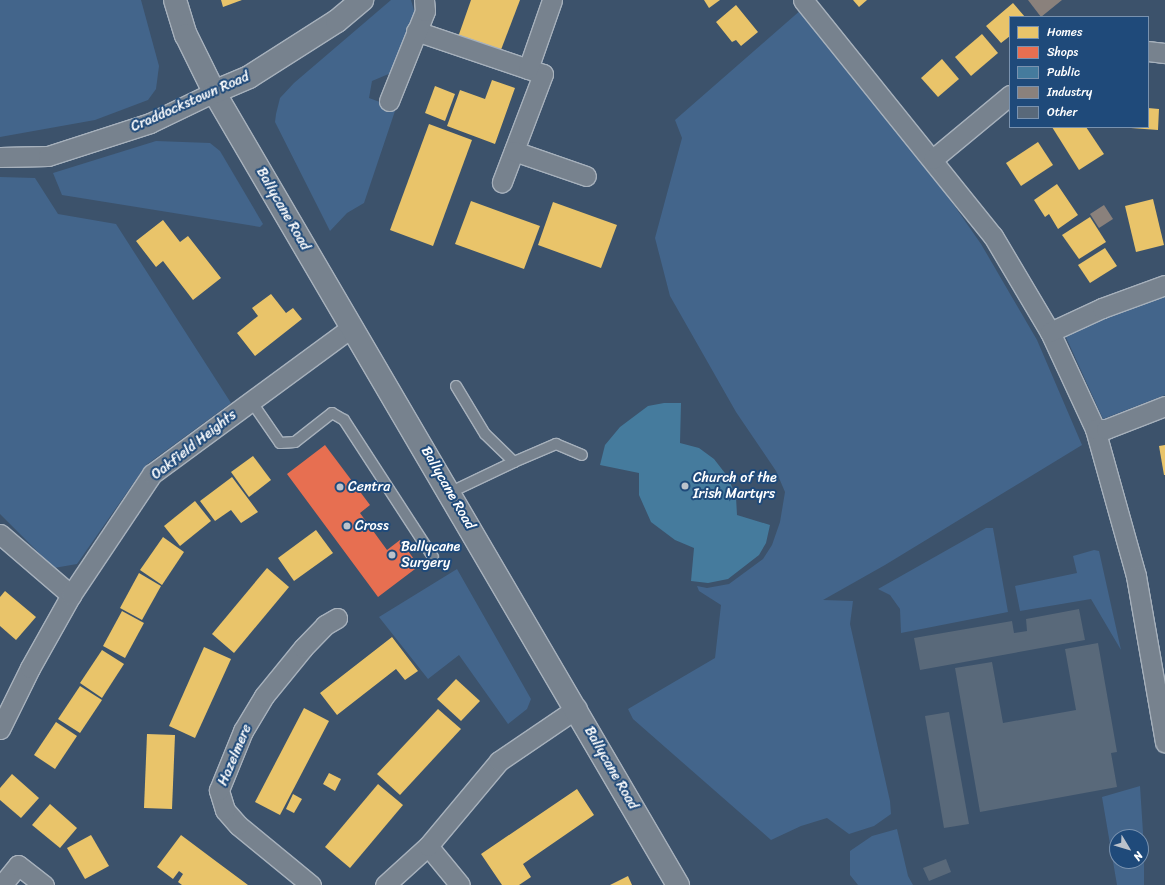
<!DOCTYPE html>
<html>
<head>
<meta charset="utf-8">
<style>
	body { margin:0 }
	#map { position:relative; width:1165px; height:885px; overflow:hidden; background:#3c526b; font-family:Sriracha,sans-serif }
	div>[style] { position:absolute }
	.green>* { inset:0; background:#43658b }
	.homes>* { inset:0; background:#e9c46a }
	.shops>* { inset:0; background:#e76f51 }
	.public>* { inset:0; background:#457b9d }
	.industry>* { inset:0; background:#8a817c }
	.building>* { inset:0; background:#59697a }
	.roads { filter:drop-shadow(1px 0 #a7b1bc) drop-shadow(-1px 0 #a7b1bc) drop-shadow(0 1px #a7b1bc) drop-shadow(0 -1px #a7b1bc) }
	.lane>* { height:10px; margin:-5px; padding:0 5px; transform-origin:5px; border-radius:5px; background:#77828e }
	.street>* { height:19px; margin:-9.5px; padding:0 9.5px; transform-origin:9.5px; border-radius:9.5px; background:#77828e }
	.secondary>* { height:22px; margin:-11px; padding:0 11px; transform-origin:11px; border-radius:11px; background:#77828e }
	.dots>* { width:11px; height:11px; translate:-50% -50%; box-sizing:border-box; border:2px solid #1f4a7a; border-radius:50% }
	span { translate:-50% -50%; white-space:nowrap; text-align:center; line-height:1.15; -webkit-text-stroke:4px #1f4a7a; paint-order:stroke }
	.street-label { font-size:14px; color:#fff }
	.poi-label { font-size:14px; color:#fff }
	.left { translate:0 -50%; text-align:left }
	.legend { position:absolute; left:1009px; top:16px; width:140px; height:112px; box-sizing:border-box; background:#1f4a7a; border:1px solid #7992af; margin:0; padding:5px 7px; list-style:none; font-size:12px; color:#fff }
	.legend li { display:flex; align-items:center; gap:8px; height:20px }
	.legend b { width:20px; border:1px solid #7992af }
	.north { position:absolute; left:1109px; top:829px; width:40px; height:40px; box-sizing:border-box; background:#1f4a7a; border:1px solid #7992af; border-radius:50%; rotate:128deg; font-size:11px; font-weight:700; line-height:16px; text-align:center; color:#fff }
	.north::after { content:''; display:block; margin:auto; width:14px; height:18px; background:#bbc2cb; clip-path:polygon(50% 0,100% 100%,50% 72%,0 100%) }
</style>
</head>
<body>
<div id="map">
	<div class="green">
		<div style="clip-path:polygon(0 0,141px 0,159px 66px,156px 89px,148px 100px,95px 120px,0 137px)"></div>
		<div style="clip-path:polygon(391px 0,411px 0,415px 14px,391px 73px,372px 81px,369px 98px,396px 108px,364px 203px,347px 213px,330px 231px,275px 122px,276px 114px,280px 98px,294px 83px)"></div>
		<div style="clip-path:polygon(802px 9px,926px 165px,981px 244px,1037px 340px,1082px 445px,885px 565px,823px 600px,853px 601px,850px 624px,890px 801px,891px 814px,874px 826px,849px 834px,827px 818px,801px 826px,771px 840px,633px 719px,628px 709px,715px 658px,721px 605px,699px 591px,697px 586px,707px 588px,729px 584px,763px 559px,772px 545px,780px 522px,785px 492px,776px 471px,736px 412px,670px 296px,655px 238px,682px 138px,675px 120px)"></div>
		<div style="clip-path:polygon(156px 141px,210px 143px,220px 151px,263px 224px,260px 227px,62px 195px,53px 173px)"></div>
		<div style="clip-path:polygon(0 177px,35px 178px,58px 214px,116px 224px,231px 403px,146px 465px,77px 564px,54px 568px,0 514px)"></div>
		<div style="clip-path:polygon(1165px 294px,1165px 395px,1103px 419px,1065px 335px)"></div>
		<div style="clip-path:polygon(986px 528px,993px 528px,1008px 612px,901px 633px,900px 609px,890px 595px,878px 589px)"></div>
		<div style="clip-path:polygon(1094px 550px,1099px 551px,1121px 650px,1091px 599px,1020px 611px,1015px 586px,1077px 573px,1073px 556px)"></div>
		<div style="clip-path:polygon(457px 569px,531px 699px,527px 709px,508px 724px,459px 655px,428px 679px,379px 617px)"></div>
		<div style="clip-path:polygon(evenodd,1140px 786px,1144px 848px,1144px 885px,1117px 885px,1102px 797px,1140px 786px,1117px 837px,1141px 837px,1141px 861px,1117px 861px,1117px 837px)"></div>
		<div style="clip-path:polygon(897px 829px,908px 876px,913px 885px,858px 885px,850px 875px,850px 851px,872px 836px)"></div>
	</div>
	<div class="homes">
		<div style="clip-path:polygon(221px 0,242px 0,223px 7px)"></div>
		<div style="clip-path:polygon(471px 0,520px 0,499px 55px,457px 40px)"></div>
		<div style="clip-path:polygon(704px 0,720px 0,709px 8px)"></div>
		<div style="clip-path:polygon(853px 0,867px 0,859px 7px)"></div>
		<div style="clip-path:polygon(1013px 3px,1025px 17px,1010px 17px,1010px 36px,1001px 43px,986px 26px)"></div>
		<div style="clip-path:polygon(736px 5px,758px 32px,741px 46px,736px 40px,732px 42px,716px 22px)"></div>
		<div style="clip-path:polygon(982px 34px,998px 53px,971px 76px,955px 57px)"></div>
		<div style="clip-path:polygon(942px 59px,959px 79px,938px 97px,921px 78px)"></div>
		<div style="clip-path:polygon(492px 80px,515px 88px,495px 144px,447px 126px,460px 90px,485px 99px)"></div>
		<div style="clip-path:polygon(435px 86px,455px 94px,445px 121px,425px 113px)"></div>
		<div style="clip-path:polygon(1148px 108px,1159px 109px,1158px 130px,1131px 128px,1148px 127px)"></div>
		<div style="clip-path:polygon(429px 124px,472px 140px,433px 246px,390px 230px)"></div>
		<div style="clip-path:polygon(1052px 127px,1086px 127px,1104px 154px,1079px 170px)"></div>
		<div style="clip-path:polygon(1038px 142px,1053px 165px,1021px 186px,1006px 163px)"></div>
		<div style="clip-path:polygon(1057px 184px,1078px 215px,1058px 229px,1049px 214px,1045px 217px,1034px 200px)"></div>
		<div style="clip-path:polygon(1153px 199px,1164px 245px,1136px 252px,1125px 206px)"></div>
		<div style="clip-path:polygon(471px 201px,540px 226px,524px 269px,455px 244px)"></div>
		<div style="clip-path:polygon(553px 202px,617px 225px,601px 268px,538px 245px)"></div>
		<div style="clip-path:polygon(1090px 217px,1106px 242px,1079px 259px,1062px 235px)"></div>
		<div style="clip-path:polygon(163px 220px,180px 242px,188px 236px,221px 278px,193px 300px,163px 261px,156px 267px,136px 241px)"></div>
		<div style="clip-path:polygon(1105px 248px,1117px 266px,1090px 283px,1078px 265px)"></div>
		<div style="clip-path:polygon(271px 294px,286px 313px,293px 308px,302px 319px,255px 356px,237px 333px,258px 316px,252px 308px)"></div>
		<div style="clip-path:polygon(1165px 445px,1165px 475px,1164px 475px,1159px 446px)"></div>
		<div style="clip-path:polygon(253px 456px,271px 480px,249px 497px,231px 472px)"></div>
		<div style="clip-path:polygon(232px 477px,258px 512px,241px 523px,231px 510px,215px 521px,200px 501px)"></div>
		<div style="clip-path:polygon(195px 501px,211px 521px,180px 546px,164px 526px)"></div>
		<div style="clip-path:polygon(316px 530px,333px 553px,294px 581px,278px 558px)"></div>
		<div style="clip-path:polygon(163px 537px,184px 552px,162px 585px,140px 570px)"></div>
		<div style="clip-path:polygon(267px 568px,289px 587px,234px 653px,212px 634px)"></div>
		<div style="clip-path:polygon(139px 573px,161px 586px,142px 620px,120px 608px)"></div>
		<div style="clip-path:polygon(5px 591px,36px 617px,16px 640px,0 626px,0 597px)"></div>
		<div style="clip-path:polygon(122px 611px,144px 623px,125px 658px,103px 646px)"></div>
		<div style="clip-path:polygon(392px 637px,418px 671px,405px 680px,396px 669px,337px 715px,320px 693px)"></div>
		<div style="clip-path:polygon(204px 647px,231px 659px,195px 738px,169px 726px)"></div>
		<div style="clip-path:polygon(102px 650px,124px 664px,102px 698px,80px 683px)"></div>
		<div style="clip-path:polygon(456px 679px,480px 701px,461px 721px,437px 699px)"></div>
		<div style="clip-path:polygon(80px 686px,102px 700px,80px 733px,58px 719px)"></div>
		<div style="clip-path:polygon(304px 708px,329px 721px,280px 815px,255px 802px)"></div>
		<div style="clip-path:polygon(438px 709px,461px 729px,400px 795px,377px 774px)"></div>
		<div style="clip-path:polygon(56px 722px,77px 736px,55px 769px,34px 755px)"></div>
		<div style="clip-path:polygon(147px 734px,175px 735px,172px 809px,144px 808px)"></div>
		<div style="clip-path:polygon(329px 773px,341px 779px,335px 791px,323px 784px)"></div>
		<div style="clip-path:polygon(12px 774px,39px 798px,21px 818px,0 800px,0 788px)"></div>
		<div style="clip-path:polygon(378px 784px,403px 805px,350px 868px,325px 847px)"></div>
		<div style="clip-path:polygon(577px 789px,594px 815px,523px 864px,531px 877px,519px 885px,502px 885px,481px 854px)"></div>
		<div style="clip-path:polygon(293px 794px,302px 799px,294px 813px,286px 809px)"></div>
		<div style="clip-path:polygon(50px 804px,77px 828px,60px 848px,32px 825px)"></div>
		<div style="clip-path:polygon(91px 835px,109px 866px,85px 879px,67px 848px)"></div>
		<div style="clip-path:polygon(181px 835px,217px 862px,248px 885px,182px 885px,178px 882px,183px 874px,179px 871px,173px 879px,157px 867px)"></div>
		<div style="clip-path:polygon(628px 876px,632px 885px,610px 885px)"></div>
	</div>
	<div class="shops">
		<div style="clip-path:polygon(325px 445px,370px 505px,360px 513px,387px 550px,400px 540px,419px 566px,378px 597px,287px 474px)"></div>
	</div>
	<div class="public">
		<div style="clip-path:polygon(664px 403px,681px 403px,680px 443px,699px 448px,714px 459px,728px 477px,736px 497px,737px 515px,770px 525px,766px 543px,759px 555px,728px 579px,708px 583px,691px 581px,694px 548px,675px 540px,651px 522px,639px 495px,639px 473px,600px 465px,605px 445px,620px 427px,648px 406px)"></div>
	</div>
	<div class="industry">
		<div style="clip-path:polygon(1028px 0,1062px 0,1041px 17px)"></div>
		<div style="clip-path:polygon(1104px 205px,1113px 219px,1099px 228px,1090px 214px)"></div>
	</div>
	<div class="building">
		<div style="clip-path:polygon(1079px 609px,1085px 640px,920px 670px,914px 638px,1012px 621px,1014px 633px,1027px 631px,1026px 619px)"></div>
		<div style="clip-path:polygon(1098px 643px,1117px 752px,1111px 753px,1117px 787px,980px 812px,955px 668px,992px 662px,1003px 723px,1076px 710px,1065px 649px)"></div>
		<div style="clip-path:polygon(949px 712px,969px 824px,944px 828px,925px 716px)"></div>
		<div style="clip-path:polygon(946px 859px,951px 872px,929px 881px,923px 868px)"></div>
	</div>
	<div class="roads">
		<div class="lane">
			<div style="left:251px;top:401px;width:51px;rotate:55.4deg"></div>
			<div style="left:280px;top:443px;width:15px;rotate:-4deg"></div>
			<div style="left:295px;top:442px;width:47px;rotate:-38.1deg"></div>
			<div style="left:332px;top:413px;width:14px;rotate:30deg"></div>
			<div style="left:344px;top:420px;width:163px;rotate:57deg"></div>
			<div style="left:514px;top:462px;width:46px;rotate:-23.2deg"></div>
			<div style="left:556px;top:444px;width:28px;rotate:23deg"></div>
			<div style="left:451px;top:492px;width:70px;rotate:-25.5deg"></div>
			<div style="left:514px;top:462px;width:40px;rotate:-136deg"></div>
			<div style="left:485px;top:434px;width:56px;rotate:-121.1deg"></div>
		</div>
		<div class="street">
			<div style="left:803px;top:0;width:303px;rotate:51.2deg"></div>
			<div style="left:993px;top:236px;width:112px;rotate:59.3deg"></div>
			<div style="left:1050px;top:332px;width:107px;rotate:65.1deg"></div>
			<div style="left:1095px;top:429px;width:153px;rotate:74.4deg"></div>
			<div style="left:1136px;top:576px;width:169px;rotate:80.1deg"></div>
			<div style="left:416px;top:31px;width:134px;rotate:18.7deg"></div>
			<div style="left:543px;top:74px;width:116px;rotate:110.8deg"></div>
			<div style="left:1148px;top:51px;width:17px;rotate:7deg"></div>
			<div style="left:528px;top:69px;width:73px;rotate:-70.8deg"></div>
			<div style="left:389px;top:101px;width:97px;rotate:-68.2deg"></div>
			<div style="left:425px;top:11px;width:11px;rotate:-95deg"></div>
			<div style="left:514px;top:151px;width:76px;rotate:19.1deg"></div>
			<div style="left:0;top:157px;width:48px;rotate:-1.2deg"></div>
			<div style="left:48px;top:156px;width:107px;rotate:-17.9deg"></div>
			<div style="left:150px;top:123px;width:71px;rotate:-25.8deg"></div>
			<div style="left:933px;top:159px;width:100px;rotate:-39.7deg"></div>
			<div style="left:1050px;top:332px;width:57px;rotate:-24.8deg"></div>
			<div style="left:1102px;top:308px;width:67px;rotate:-20.1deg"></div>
			<div style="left:1095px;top:429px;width:11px"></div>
			<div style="left:1106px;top:429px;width:63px;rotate:-21.3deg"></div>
			<div style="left:0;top:534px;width:94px;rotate:40.7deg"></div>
			<div style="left:0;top:729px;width:68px;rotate:-63.8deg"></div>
			<div style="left:30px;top:668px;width:84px;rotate:-60.7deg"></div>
			<div style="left:71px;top:595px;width:146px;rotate:-56.2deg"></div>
			<div style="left:152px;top:474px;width:247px;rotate:-36.3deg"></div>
			<div style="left:428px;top:846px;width:50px;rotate:50.6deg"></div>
			<div style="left:6px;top:880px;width:19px;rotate:-51deg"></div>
			<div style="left:18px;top:865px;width:33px;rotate:38deg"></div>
			<div style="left:311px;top:885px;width:94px;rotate:-140.6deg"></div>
			<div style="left:238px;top:825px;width:20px;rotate:-131deg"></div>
			<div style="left:225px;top:810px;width:21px;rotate:-107deg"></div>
			<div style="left:219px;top:790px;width:64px;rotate:-67.9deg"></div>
			<div style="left:243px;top:731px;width:41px;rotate:-59deg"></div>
			<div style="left:264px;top:696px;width:62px;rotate:-50.9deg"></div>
			<div style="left:303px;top:648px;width:32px;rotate:-46deg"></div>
			<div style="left:325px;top:625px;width:14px;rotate:-30deg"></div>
			<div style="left:385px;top:885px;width:58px;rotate:-42.2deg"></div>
			<div style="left:428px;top:846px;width:111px;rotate:-50.1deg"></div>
			<div style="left:499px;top:761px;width:94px;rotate:-34.2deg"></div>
		</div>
		<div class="secondary">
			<div style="left:175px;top:0;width:37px;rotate:73deg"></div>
			<div style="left:186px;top:35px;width:64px;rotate:63.8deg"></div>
			<div style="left:214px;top:92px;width:919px;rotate:59.67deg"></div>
			<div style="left:214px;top:92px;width:38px;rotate:-23deg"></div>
			<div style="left:249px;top:77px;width:104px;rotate:-32.5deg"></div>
			<div style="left:337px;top:21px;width:33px;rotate:-40deg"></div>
		</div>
	</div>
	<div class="dots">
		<div style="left:685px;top:486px;background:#bbc2cb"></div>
		<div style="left:340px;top:487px;background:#bbc2cb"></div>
		<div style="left:347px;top:526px;background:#bbc2cb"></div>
		<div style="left:392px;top:555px;background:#bbc2cb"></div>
	</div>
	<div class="street-label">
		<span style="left:190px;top:102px;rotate:-24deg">Craddockstown Road</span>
		<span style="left:283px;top:209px;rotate:60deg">Ballycane Road</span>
		<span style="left:194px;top:445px;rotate:-38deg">Oakfield Heights</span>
		<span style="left:448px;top:488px;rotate:60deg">Ballycane Road</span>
		<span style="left:235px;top:755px;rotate:-67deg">Hazelmere</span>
		<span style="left:611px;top:768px;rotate:60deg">Ballycane Road</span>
	</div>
	<div class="poi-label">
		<span class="left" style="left:693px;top:486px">Church of the<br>Irish Martyrs</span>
		<span class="left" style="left:348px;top:487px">Centra</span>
		<span class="left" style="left:355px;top:526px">Cross</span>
		<span class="left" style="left:401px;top:555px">Ballycane<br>Surgery</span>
	</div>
	<ul class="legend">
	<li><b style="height:11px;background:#e9c46a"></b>Homes</li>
	<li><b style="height:11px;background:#e76f51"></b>Shops</li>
	<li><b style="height:11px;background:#457b9d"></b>Public</li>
	<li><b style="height:11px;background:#8a817c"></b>Industry</li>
	<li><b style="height:11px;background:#59697a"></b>Other</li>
	</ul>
	<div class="north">N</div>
</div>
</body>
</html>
